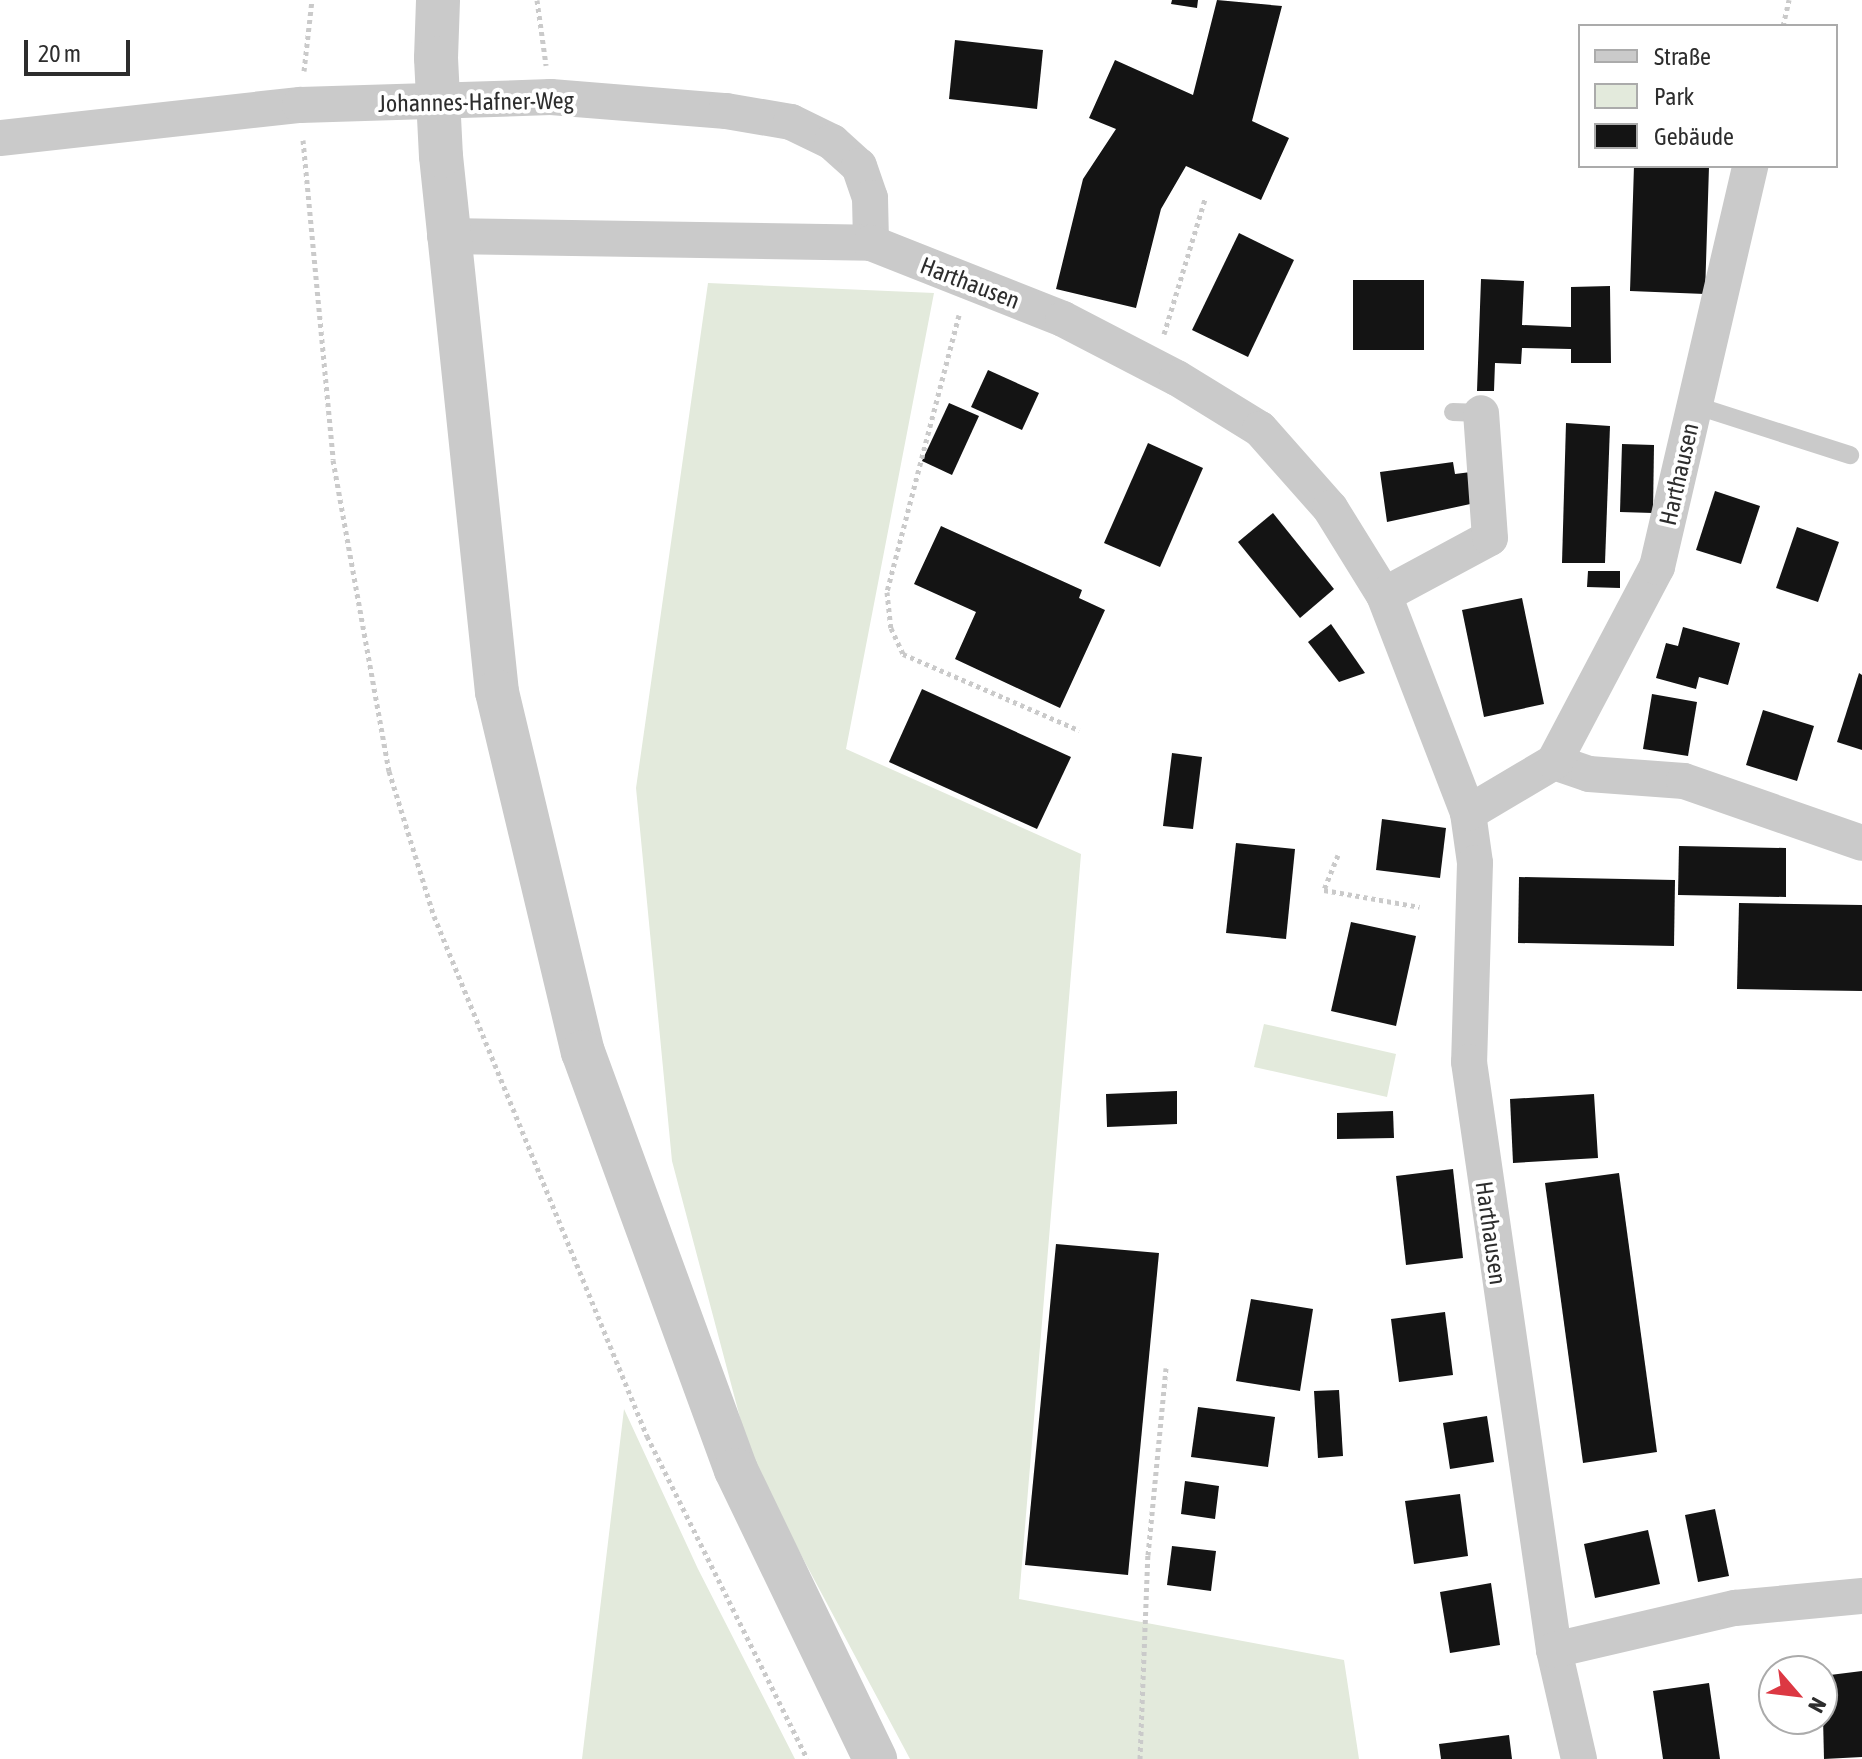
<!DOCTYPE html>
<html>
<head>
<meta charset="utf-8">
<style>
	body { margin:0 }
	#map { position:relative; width:1862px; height:1759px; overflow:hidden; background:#fff; font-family:"Asap Condensed",sans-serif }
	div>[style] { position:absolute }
	.green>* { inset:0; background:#e3eadc }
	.building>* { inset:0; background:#141414 }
	.path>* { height:5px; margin-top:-2.5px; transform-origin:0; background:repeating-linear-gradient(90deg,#cacaca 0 4px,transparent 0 8px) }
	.service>* { height:18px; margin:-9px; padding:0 9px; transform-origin:9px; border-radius:9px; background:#cacaca }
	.minor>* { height:36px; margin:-18px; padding:0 18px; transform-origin:18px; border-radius:18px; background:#cacaca }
	.tertiary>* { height:44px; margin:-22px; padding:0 22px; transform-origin:22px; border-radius:22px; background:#cacaca }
	.tertiary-bridge>* { height:44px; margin:-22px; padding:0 22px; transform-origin:22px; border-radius:22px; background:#cacaca }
	span { translate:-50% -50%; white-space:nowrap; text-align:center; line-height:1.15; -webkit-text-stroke:8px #fff; paint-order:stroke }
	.street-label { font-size:24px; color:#2d2d2d }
	.legend { position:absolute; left:1578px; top:24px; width:260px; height:144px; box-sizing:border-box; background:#fff; border:2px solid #ababab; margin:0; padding:10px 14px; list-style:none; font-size:24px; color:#2d2d2d }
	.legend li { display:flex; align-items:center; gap:16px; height:40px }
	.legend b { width:40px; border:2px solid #ababab }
	.north { position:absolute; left:1758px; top:1655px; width:80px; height:80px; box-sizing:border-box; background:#fff; border:2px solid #ababab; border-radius:50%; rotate:118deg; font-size:22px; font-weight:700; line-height:32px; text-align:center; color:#2d2d2d }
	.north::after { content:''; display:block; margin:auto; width:28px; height:36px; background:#dc3843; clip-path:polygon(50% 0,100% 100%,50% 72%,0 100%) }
	.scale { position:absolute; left:24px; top:40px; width:106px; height:36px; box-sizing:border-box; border:4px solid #2d2d2d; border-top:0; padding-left:10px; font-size:24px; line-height:28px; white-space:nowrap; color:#2d2d2d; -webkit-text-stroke:6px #fff; paint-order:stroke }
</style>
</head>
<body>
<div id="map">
	<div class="green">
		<div style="clip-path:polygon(708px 283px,934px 293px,846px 749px,1081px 854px,1019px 1599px,1344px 1660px,1359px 1759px,910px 1759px,752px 1463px,672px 1161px,636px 788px)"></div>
		<div style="clip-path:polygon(1264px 1024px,1396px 1054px,1387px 1097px,1254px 1067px)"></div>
		<div style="clip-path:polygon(624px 1409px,698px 1569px,795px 1759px,582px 1759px)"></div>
	</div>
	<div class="building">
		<div style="clip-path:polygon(1172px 0,1198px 0,1197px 8px,1171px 4px)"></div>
		<div style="clip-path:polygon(1217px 0,1282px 6px,1252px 121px,1289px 138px,1261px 200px,1186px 166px,1161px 209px,1136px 308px,1056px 289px,1083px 179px,1116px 129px,1089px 118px,1115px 60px,1193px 95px)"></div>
		<div style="clip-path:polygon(955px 40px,1043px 50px,1037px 109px,949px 99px)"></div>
		<div style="clip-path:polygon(1634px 166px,1709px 166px,1705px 294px,1630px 291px)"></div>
		<div style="clip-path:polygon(1239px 233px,1294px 260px,1248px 357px,1192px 330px)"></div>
		<div style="clip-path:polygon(1481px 279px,1524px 281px,1522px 325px,1571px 327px,1571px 287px,1610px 286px,1611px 363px,1571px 363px,1571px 349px,1522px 348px,1521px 364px,1495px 363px,1494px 391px,1477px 391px)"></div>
		<div style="clip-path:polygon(1353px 280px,1424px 280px,1424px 350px,1353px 350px)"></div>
		<div style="clip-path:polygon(988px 370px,1039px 393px,1022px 430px,971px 407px)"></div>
		<div style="clip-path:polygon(949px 403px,979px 416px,952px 475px,922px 461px)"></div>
		<div style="clip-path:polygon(1566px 423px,1610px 426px,1605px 563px,1562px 563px)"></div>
		<div style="clip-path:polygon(1148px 443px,1203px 468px,1160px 567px,1104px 543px)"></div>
		<div style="clip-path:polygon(1622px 444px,1654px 445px,1653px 513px,1620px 512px)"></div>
		<div style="clip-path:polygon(1453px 462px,1455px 474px,1471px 472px,1475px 503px,1387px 522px,1380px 472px)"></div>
		<div style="clip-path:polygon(1715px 491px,1760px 506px,1741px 564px,1696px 550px)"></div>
		<div style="clip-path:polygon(1273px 513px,1334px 589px,1300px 618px,1238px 542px)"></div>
		<div style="clip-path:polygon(941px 526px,1082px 590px,1079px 598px,1105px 610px,1060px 708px,955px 659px,976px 612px,914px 584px)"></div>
		<div style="clip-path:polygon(1797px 527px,1839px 542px,1818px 602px,1776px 588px)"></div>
		<div style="clip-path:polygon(1588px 571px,1620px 571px,1620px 588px,1587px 587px)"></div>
		<div style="clip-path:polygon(1522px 598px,1544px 704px,1484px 717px,1462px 610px)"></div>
		<div style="clip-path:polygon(1331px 624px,1365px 673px,1339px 682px,1308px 642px)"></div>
		<div style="clip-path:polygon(1683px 627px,1740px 643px,1728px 685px,1699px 677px,1696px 689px,1656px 678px,1666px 643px,1678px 646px)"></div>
		<div style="clip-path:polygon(1859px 673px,1862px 675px,1862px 750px,1837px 742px)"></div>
		<div style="clip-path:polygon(922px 689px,1071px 757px,1037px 829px,889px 762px)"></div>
		<div style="clip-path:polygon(1652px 694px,1697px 702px,1688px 756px,1643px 749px)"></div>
		<div style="clip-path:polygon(1763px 710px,1814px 726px,1797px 781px,1746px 765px)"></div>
		<div style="clip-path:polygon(1172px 753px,1202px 757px,1193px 829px,1163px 826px)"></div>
		<div style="clip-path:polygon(1382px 819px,1446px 828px,1440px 878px,1376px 870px)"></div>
		<div style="clip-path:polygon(1236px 843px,1295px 849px,1286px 939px,1226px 933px)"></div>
		<div style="clip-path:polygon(1679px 846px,1786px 848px,1786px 897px,1678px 895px)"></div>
		<div style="clip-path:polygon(1519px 877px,1675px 880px,1674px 946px,1518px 943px)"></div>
		<div style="clip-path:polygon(1739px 903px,1862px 905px,1862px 991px,1737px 989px)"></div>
		<div style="clip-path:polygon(1351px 922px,1416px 936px,1396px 1026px,1331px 1011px)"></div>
		<div style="clip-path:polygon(1177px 1091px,1177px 1124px,1107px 1127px,1106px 1094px)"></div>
		<div style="clip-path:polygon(1594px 1094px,1598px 1158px,1513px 1163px,1510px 1099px)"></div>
		<div style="clip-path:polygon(1393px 1111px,1394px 1138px,1337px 1139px,1337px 1113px)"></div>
		<div style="clip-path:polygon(1453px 1169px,1463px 1258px,1406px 1265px,1396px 1176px)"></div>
		<div style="clip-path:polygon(1619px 1173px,1657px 1452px,1583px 1463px,1545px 1183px)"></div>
		<div style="clip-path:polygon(1056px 1244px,1159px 1253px,1128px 1575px,1025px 1565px)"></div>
		<div style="clip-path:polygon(1251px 1299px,1313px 1309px,1300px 1391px,1236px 1381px)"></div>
		<div style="clip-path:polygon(1445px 1312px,1453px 1375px,1399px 1382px,1391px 1319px)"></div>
		<div style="clip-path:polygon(1339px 1390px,1343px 1456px,1318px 1458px,1314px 1391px)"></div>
		<div style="clip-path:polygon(1198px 1407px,1275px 1417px,1268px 1467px,1191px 1457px)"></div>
		<div style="clip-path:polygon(1487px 1416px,1494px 1462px,1450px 1469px,1443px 1423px)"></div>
		<div style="clip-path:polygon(1185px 1481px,1219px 1486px,1215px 1519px,1181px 1514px)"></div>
		<div style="clip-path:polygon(1460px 1494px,1468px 1556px,1414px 1564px,1405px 1501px)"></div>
		<div style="clip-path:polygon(1715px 1509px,1729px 1576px,1698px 1582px,1685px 1515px)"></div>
		<div style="clip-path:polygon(1648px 1530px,1660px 1584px,1595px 1598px,1584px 1544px)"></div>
		<div style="clip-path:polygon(1172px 1546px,1216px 1551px,1211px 1591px,1167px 1585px)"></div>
		<div style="clip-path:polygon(1491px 1583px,1500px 1645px,1450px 1653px,1440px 1592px)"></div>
		<div style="clip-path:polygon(1862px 1671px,1862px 1757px,1824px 1759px,1822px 1676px)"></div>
		<div style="clip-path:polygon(1709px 1683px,1720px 1759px,1663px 1759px,1653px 1691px)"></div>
		<div style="clip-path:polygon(1509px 1735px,1512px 1759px,1441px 1759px,1439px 1744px)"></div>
	</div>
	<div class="path">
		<div style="left:537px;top:0;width:66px;rotate:82.1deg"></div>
		<div style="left:1783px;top:26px;width:27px;rotate:-77deg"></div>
		<div style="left:304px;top:71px;width:71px;rotate:-83.6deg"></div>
		<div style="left:303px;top:140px;width:321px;rotate:84.6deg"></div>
		<div style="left:333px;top:460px;width:316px;rotate:79.8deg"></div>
		<div style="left:389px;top:771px;width:152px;rotate:72.8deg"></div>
		<div style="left:434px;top:916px;width:562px;rotate:67.73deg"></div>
		<div style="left:647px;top:1436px;width:360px;rotate:63.6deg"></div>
		<div style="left:959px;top:315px;width:286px;rotate:104.6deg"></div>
		<div style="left:887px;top:592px;width:36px;rotate:84deg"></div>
		<div style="left:891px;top:628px;width:29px;rotate:65deg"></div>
		<div style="left:903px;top:654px;width:192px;rotate:23.4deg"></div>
		<div style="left:1164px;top:334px;width:141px;rotate:-73.1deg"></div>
		<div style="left:1338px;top:855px;width:38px;rotate:112deg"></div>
		<div style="left:1324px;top:890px;width:97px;rotate:10deg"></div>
		<div style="left:1140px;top:1759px;width:204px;rotate:-87.8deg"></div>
		<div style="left:1148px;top:1555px;width:188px;rotate:-84.5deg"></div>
	</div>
	<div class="service">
		<div style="left:1694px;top:405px;width:164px;rotate:17.8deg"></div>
		<div style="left:1453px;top:412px;width:34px;rotate:2deg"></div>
	</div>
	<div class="minor">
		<div style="left:0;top:138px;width:302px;rotate:-6.3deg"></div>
		<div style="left:300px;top:105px;width:251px;rotate:-1.8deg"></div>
		<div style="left:551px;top:97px;width:176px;rotate:4.6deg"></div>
		<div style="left:726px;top:111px;width:66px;rotate:9.6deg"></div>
		<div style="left:791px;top:122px;width:46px;rotate:26deg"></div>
		<div style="left:832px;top:142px;width:36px;rotate:42deg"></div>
		<div style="left:859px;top:166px;width:34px;rotate:71deg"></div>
		<div style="left:870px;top:198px;width:45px;rotate:88.7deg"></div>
		<div style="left:445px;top:236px;width:426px;rotate:0.9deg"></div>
		<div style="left:871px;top:243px;width:206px;rotate:21.6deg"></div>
		<div style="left:1063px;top:319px;width:128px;rotate:27.4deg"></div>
		<div style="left:1177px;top:378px;width:97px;rotate:31.6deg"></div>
		<div style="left:1260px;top:429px;width:106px;rotate:48.5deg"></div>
		<div style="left:1330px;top:508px;width:102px;rotate:58.2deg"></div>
		<div style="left:1384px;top:595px;width:234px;rotate:68.9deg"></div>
		<div style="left:1468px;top:813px;width:50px;rotate:82deg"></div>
		<div style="left:1475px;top:863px;width:199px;rotate:91.7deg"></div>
		<div style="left:1469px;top:1062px;width:594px;rotate:81.77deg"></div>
		<div style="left:1554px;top:1650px;width:112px;rotate:77.1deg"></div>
		<div style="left:1384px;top:595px;width:120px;rotate:-28.3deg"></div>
		<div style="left:1490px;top:538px;width:125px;rotate:-94.1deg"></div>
		<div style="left:1554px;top:762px;width:37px;rotate:19deg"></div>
		<div style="left:1589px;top:774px;width:95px;rotate:4.2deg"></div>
		<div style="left:1684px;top:781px;width:188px;rotate:19.2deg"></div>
		<div style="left:1468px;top:813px;width:100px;rotate:-30.7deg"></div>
		<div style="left:1554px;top:762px;width:221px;rotate:-62.2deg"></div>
		<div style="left:1657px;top:567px;width:412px;rotate:-76.9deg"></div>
		<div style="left:1554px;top:1650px;width:186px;rotate:-13.1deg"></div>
		<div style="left:1735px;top:1608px;width:128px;rotate:-5.4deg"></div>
	</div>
	<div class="tertiary">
		<div style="left:436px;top:58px;width:58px;rotate:-88deg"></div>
		<div style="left:441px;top:156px;width:539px;rotate:84.04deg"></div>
		<div style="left:497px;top:692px;width:370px;rotate:76.6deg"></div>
		<div style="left:583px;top:1052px;width:445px;rotate:69.9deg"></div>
		<div style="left:736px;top:1470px;width:321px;rotate:64.3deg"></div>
	</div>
	<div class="tertiary-bridge">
		<div style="left:436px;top:58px;width:98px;rotate:87.1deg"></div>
	</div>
	<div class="street-label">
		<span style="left:476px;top:102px;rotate:-1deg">Johannes-Hafner-Weg</span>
		<span style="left:970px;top:283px;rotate:21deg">Harthausen</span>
		<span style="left:1679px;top:474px;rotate:-77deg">Harthausen</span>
		<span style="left:1491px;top:1233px;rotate:82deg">Harthausen</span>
	</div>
	<ul class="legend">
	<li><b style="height:10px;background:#cacaca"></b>Straße</li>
	<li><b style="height:22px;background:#e3eadc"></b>Park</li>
	<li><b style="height:22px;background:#141414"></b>Gebäude</li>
	</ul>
	<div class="north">N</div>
	<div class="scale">20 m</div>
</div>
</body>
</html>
